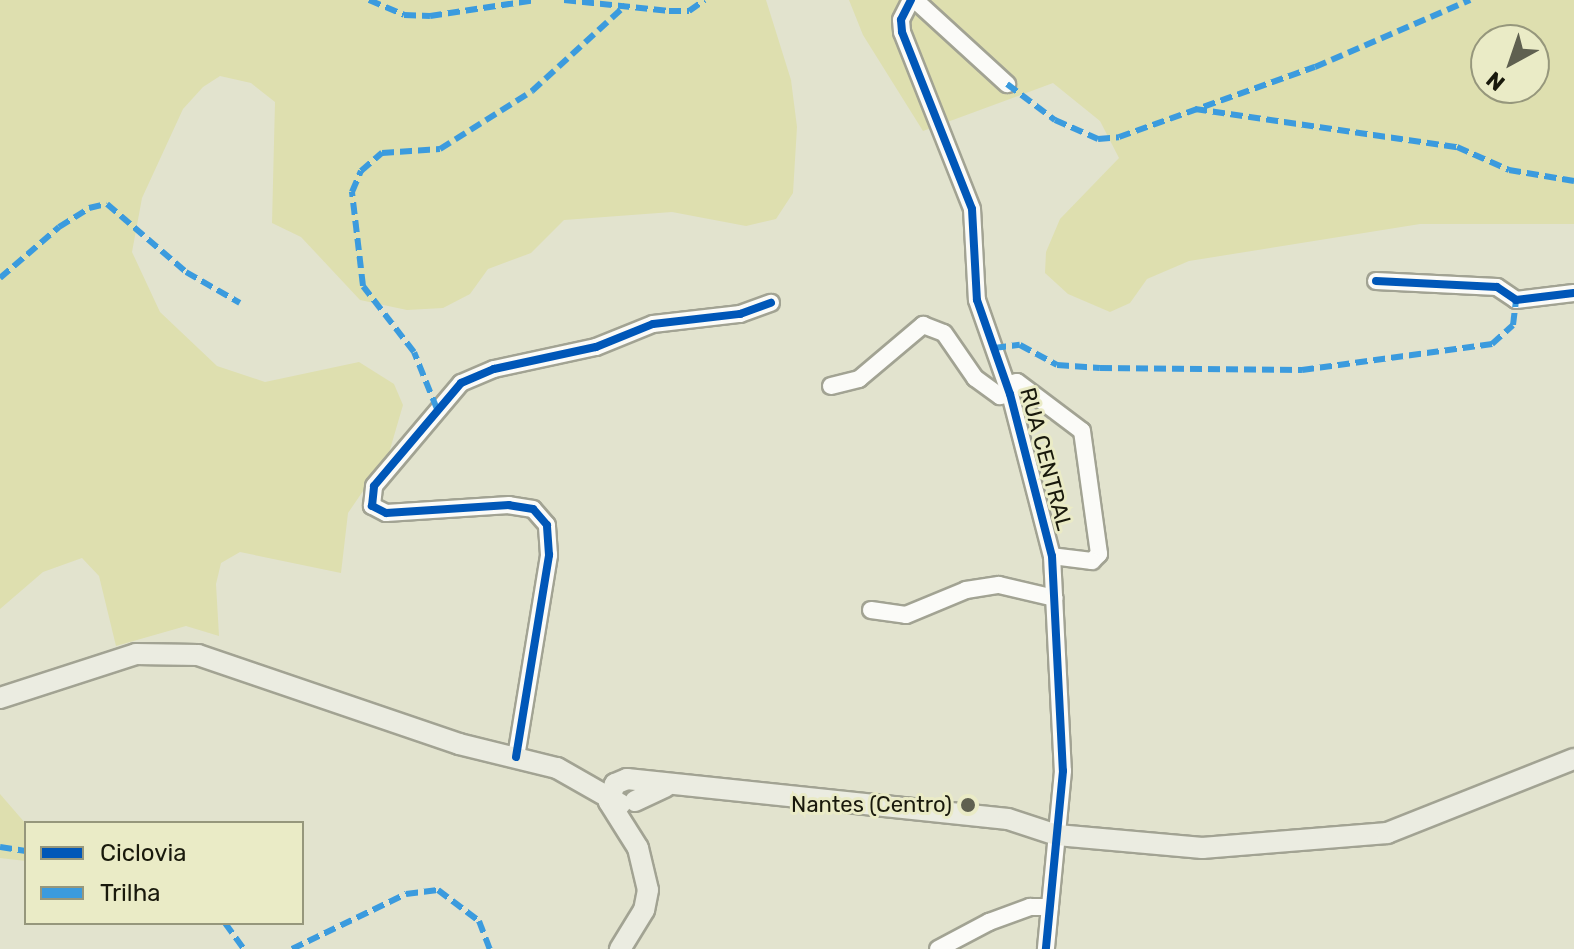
<!DOCTYPE html>
<html>
<head>
<meta charset="utf-8">
<style>
	body { margin:0 }
	#map { position:relative; width:1574px; height:949px; overflow:hidden; background:#e2e3ce; font-family:Rubik,sans-serif }
	div>[style] { position:absolute }
	.green>* { inset:0; background:#dedfaf }
	.roads { filter:drop-shadow(2px 0 #a2a393) drop-shadow(-2px 0 #a2a393) drop-shadow(0 2px #a2a393) drop-shadow(0 -2px #a2a393) }
	.minor>* { height:16px; margin:-8px; padding:0 8px; transform-origin:8px; border-radius:8px; background:#fbfbf8 }
	.major>* { height:20px; margin:-10px; padding:0 10px; transform-origin:10px; border-radius:10px; background:#ebece1 }
	.quiet>* { height:6px; margin-top:-3px; transform-origin:0; background:repeating-linear-gradient(90deg,#3b9bde 0 12px,transparent 0 18px) }
	.cycleway>* { height:8px; margin:-4px; padding:0 4px; transform-origin:4px; border-radius:4px; background:#0057b8 }
	.dots>* { width:22px; height:22px; translate:-50% -50%; box-sizing:border-box; border:4px solid #eaebc6; border-radius:50% }
	span { translate:-50% -50%; white-space:nowrap; text-align:center; line-height:1.15; -webkit-text-stroke:6px #eaebc6; paint-order:stroke }
	.street-label { font-size:22px; color:#19190c }
	.poi-label { font-size:22px; color:#19190c }
	.right { translate:-100% -50%; text-align:right }
	.legend { position:absolute; left:24px; top:821px; width:280px; height:104px; box-sizing:border-box; background:#eaebc6; border:2px solid #96977c; margin:0; padding:10px 14px; list-style:none; font-size:24px; color:#19190c }
	.legend li { display:flex; align-items:center; gap:16px; height:40px }
	.legend b { width:40px; border:2px solid #96977c }
	.north { position:absolute; left:1470px; top:24px; width:80px; height:80px; box-sizing:border-box; background:#eaebc6; border:2px solid #96977c; border-radius:50%; rotate:220deg; font-size:22px; font-weight:700; line-height:32px; text-align:center; color:#19190c }
	.north::after { content:''; display:block; margin:auto; width:28px; height:36px; background:#5f6050; clip-path:polygon(50% 0,100% 100%,50% 72%,0 100%) }
</style>
</head>
<body>
<div id="map">
	<div class="green">
		<div style="clip-path:polygon(0 0,766px 0,791px 80px,797px 127px,793px 193px,776px 219px,746px 226px,672px 212px,564px 220px,531px 253px,488px 269px,470px 294px,443px 308px,407px 310px,360px 300px,301px 237px,272px 223px,275px 102px,251px 83px,220px 76px,203px 87px,183px 109px,142px 198px,132px 252px,160px 312px,217px 366px,265px 382px,359px 362px,394px 384px,403px 405px,389px 453px,348px 513px,341px 573px,240px 552px,221px 563px,216px 584px,219px 636px,186px 626px,116px 646px,99px 576px,82px 558px,43px 572px,0 609px)"></div>
		<div style="clip-path:polygon(evenodd,849px 0,1574px 0,1574px 224px,1420px 224px,1189px 261px,1147px 279px,1130px 303px,1110px 312px,1068px 294px,1045px 273px,1046px 252px,1060px 219px,1119px 158px,1100px 121px,1053px 83px,923px 131px,863px 35px,849px 0,1486px 40px,1534px 40px,1534px 88px,1486px 88px,1486px 40px)"></div>
		<div style="clip-path:polygon(0 794px,26px 824px,26px 861px,0 858px)"></div>
	</div>
	<div class="roads">
		<div class="minor">
			<div style="left:911px;top:0;width:22px;rotate:117deg"></div>
			<div style="left:901px;top:20px;width:12px;rotate:85deg"></div>
			<div style="left:902px;top:32px;width:190px;rotate:68.4deg"></div>
			<div style="left:972px;top:209px;width:91px;rotate:86.9deg"></div>
			<div style="left:977px;top:300px;width:100px;rotate:70.7deg"></div>
			<div style="left:1010px;top:394px;width:167px;rotate:75.5deg"></div>
			<div style="left:1052px;top:556px;width:215px;rotate:87.1deg"></div>
			<div style="left:1063px;top:771px;width:179px;rotate:95.5deg"></div>
			<div style="left:915px;top:0;width:125px;rotate:42.4deg"></div>
			<div style="left:1376px;top:281px;width:121px;rotate:2.8deg"></div>
			<div style="left:1497px;top:287px;width:23px;rotate:34deg"></div>
			<div style="left:1516px;top:300px;width:58px;rotate:-6.9deg"></div>
			<div style="left:1007px;top:384px;width:10px;rotate:-11deg"></div>
			<div style="left:1017px;top:382px;width:81px;rotate:37deg"></div>
			<div style="left:1082px;top:431px;width:124px;rotate:82.1deg"></div>
			<div style="left:1099px;top:554px;width:10px;rotate:135deg"></div>
			<div style="left:1092px;top:561px;width:40px;rotate:-172.9deg"></div>
			<div style="left:831px;top:386px;width:29px;rotate:-14deg"></div>
			<div style="left:859px;top:379px;width:84px;rotate:-40.2deg"></div>
			<div style="left:923px;top:325px;width:22px;rotate:21deg"></div>
			<div style="left:944px;top:333px;width:55px;rotate:55.4deg"></div>
			<div style="left:975px;top:378px;width:31px;rotate:36deg"></div>
			<div style="left:1000px;top:396px;width:10px;rotate:-11deg"></div>
			<div style="left:871px;top:610px;width:35px;rotate:8deg"></div>
			<div style="left:906px;top:615px;width:65px;rotate:-22.6deg"></div>
			<div style="left:966px;top:590px;width:33px;rotate:-9deg"></div>
			<div style="left:999px;top:585px;width:57px;rotate:13.1deg"></div>
			<div style="left:516px;top:757px;width:205px;rotate:-80.7deg"></div>
			<div style="left:549px;top:555px;width:30px;rotate:-94deg"></div>
			<div style="left:547px;top:525px;width:21px;rotate:-131deg"></div>
			<div style="left:533px;top:509px;width:24px;rotate:-171deg"></div>
			<div style="left:509px;top:505px;width:123px;rotate:176.3deg"></div>
			<div style="left:386px;top:513px;width:16px;rotate:-153deg"></div>
			<div style="left:372px;top:506px;width:20px;rotate:-84deg"></div>
			<div style="left:374px;top:486px;width:135px;rotate:-49.8deg"></div>
			<div style="left:461px;top:383px;width:36px;rotate:-23deg"></div>
			<div style="left:494px;top:369px;width:104px;rotate:-12.2deg"></div>
			<div style="left:596px;top:347px;width:61px;rotate:-22deg"></div>
			<div style="left:653px;top:324px;width:88px;rotate:-6.6deg"></div>
			<div style="left:740px;top:314px;width:33px;rotate:-20deg"></div>
			<div style="left:938px;top:949px;width:58px;rotate:-27.9deg"></div>
			<div style="left:989px;top:922px;width:44px;rotate:-20.1deg"></div>
			<div style="left:1030px;top:907px;width:20px"></div>
		</div>
		<div class="major">
			<div style="left:0;top:698px;width:143px;rotate:-17.9deg"></div>
			<div style="left:136px;top:654px;width:62px;rotate:0.9deg"></div>
			<div style="left:198px;top:655px;width:276px;rotate:18.8deg"></div>
			<div style="left:459px;top:744px;width:101px;rotate:13.8deg"></div>
			<div style="left:557px;top:768px;width:73px;rotate:29.7deg"></div>
			<div style="left:635px;top:801px;width:33px;rotate:-25deg"></div>
			<div style="left:609px;top:802px;width:19px;rotate:-72deg"></div>
			<div style="left:615px;top:784px;width:13px;rotate:-23deg"></div>
			<div style="left:627px;top:779px;width:383px;rotate:6deg"></div>
			<div style="left:1008px;top:819px;width:52px;rotate:18.1deg"></div>
			<div style="left:1057px;top:835px;width:146px;rotate:5.1deg"></div>
			<div style="left:1202px;top:848px;width:186px;rotate:-4.6deg"></div>
			<div style="left:1387px;top:833px;width:201px;rotate:-21.6deg"></div>
			<div style="left:609px;top:802px;width:54px;rotate:57.8deg"></div>
			<div style="left:638px;top:848px;width:43px;rotate:76.6deg"></div>
			<div style="left:648px;top:890px;width:20px;rotate:101deg"></div>
			<div style="left:644px;top:910px;width:46px;rotate:121.6deg"></div>
		</div>
	</div>
	<div class="quiet">
		<div style="left:369px;top:0;width:38px;rotate:23deg"></div>
		<div style="left:404px;top:15px;width:26px;rotate:2deg"></div>
		<div style="left:430px;top:16px;width:107px;rotate:-8.6deg"></div>
		<div style="left:564px;top:0;width:106px;rotate:6deg"></div>
		<div style="left:669px;top:11px;width:20px"></div>
		<div style="left:689px;top:11px;width:19px;rotate:-35deg"></div>
		<div style="left:1007px;top:84px;width:60px;rotate:36.9deg"></div>
		<div style="left:1055px;top:120px;width:47px;rotate:23.8deg"></div>
		<div style="left:1098px;top:139px;width:21px;rotate:-5deg"></div>
		<div style="left:1119px;top:137px;width:208px;rotate:-19.7deg"></div>
		<div style="left:1315px;top:67px;width:169px;rotate:-23.4deg"></div>
		<div style="left:1195px;top:109px;width:265px;rotate:8.3deg"></div>
		<div style="left:1457px;top:147px;width:57px;rotate:23.9deg"></div>
		<div style="left:1509px;top:170px;width:66px;rotate:9.6deg"></div>
		<div style="left:0;top:278px;width:78px;rotate:-40.8deg"></div>
		<div style="left:59px;top:227px;width:36px;rotate:-32deg"></div>
		<div style="left:89px;top:208px;width:18px;rotate:-13deg"></div>
		<div style="left:107px;top:204px;width:104px;rotate:40.7deg"></div>
		<div style="left:186px;top:272px;width:62px;rotate:29.9deg"></div>
		<div style="left:994px;top:348px;width:26px;rotate:-7deg"></div>
		<div style="left:1020px;top:345px;width:42px;rotate:28.4deg"></div>
		<div style="left:1057px;top:365px;width:43px;rotate:4deg"></div>
		<div style="left:1100px;top:368px;width:202px;rotate:0.6deg"></div>
		<div style="left:1302px;top:370px;width:192px;rotate:-7.8deg"></div>
		<div style="left:1492px;top:344px;width:28px;rotate:-42deg"></div>
		<div style="left:1513px;top:325px;width:25px;rotate:-83deg"></div>
		<div style="left:437px;top:409px;width:61px;rotate:-112deg"></div>
		<div style="left:414px;top:352px;width:83px;rotate:-127.7deg"></div>
		<div style="left:363px;top:286px;width:95px;rotate:-96.7deg"></div>
		<div style="left:352px;top:192px;width:23px;rotate:-67deg"></div>
		<div style="left:361px;top:171px;width:28px;rotate:-41deg"></div>
		<div style="left:382px;top:153px;width:58px;rotate:-3.9deg"></div>
		<div style="left:440px;top:149px;width:109px;rotate:-32.2deg"></div>
		<div style="left:532px;top:91px;width:127px;rotate:-42.5deg"></div>
		<div style="left:0;top:847px;width:26px;rotate:9deg"></div>
		<div style="left:225px;top:923px;width:32px;rotate:54deg"></div>
		<div style="left:292px;top:949px;width:127px;rotate:-25.8deg"></div>
		<div style="left:406px;top:894px;width:32px;rotate:-7deg"></div>
		<div style="left:438px;top:890px;width:51px;rotate:37.1deg"></div>
		<div style="left:479px;top:921px;width:30px;rotate:69deg"></div>
	</div>
	<div class="cycleway">
		<div style="left:911px;top:0;width:22px;rotate:117deg"></div>
		<div style="left:901px;top:20px;width:12px;rotate:85deg"></div>
		<div style="left:902px;top:32px;width:190px;rotate:68.4deg"></div>
		<div style="left:972px;top:209px;width:91px;rotate:86.9deg"></div>
		<div style="left:977px;top:300px;width:100px;rotate:70.7deg"></div>
		<div style="left:1010px;top:394px;width:167px;rotate:75.5deg"></div>
		<div style="left:1052px;top:556px;width:215px;rotate:87.1deg"></div>
		<div style="left:1063px;top:771px;width:179px;rotate:95.5deg"></div>
		<div style="left:1376px;top:281px;width:121px;rotate:2.8deg"></div>
		<div style="left:1497px;top:287px;width:23px;rotate:34deg"></div>
		<div style="left:1516px;top:300px;width:58px;rotate:-6.9deg"></div>
		<div style="left:516px;top:757px;width:205px;rotate:-80.7deg"></div>
		<div style="left:549px;top:555px;width:30px;rotate:-94deg"></div>
		<div style="left:547px;top:525px;width:21px;rotate:-131deg"></div>
		<div style="left:533px;top:509px;width:24px;rotate:-171deg"></div>
		<div style="left:509px;top:505px;width:123px;rotate:176.3deg"></div>
		<div style="left:386px;top:513px;width:16px;rotate:-153deg"></div>
		<div style="left:372px;top:506px;width:20px;rotate:-84deg"></div>
		<div style="left:374px;top:486px;width:135px;rotate:-49.8deg"></div>
		<div style="left:461px;top:383px;width:36px;rotate:-23deg"></div>
		<div style="left:494px;top:369px;width:104px;rotate:-12.2deg"></div>
		<div style="left:596px;top:347px;width:61px;rotate:-22deg"></div>
		<div style="left:653px;top:324px;width:88px;rotate:-6.6deg"></div>
		<div style="left:740px;top:314px;width:33px;rotate:-20deg"></div>
	</div>
	<div class="dots">
		<div style="left:968px;top:805px;background:#5f6050"></div>
	</div>
	<div class="street-label">
		<span style="left:1046px;top:459px;rotate:75deg">RUA CENTRAL</span>
	</div>
	<div class="poi-label">
		<span class="right" style="left:952px;top:805px">Nantes (Centro)</span>
	</div>
	<ul class="legend">
	<li><b style="height:10px;background:#0057b8"></b>Ciclovia</li>
	<li><b style="height:10px;background:#3b9bde"></b>Trilha</li>
	</ul>
	<div class="north">N</div>
</div>
</body>
</html>
